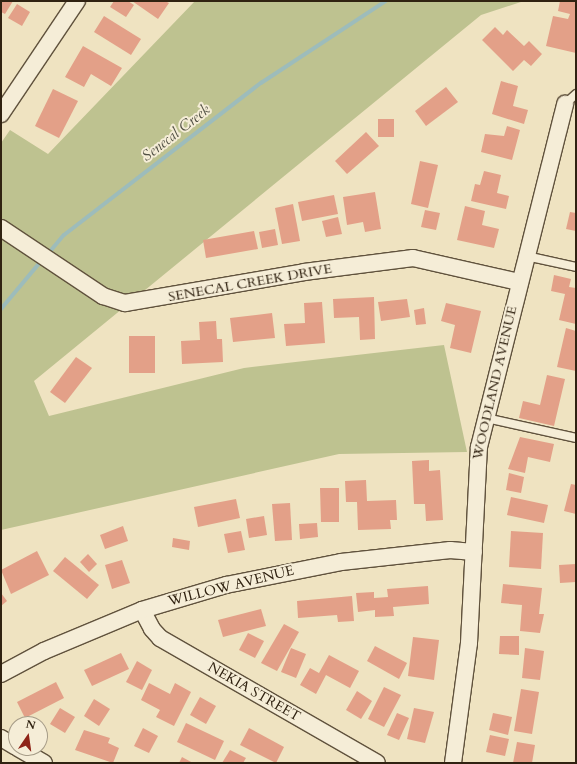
<!DOCTYPE html>
<html>
<head>
<meta charset="utf-8">
<style>
	body { margin:0 }
	#map { position:relative; width:577px; height:764px; overflow:hidden; background:#efe3c1; font-family:Cardo,serif }
	div>[style] { position:absolute }
	.green>* { inset:0; background:#bec290 }
	.stream>* { height:4px; margin:-2px; padding:0 2px; transform-origin:2px; border-radius:2px; background:#9dbcbb }
	.building>* { inset:0; background:#e3a088 }
	.roads { filter:drop-shadow(1px 0 #60523d) drop-shadow(-1px 0 #60523d) drop-shadow(0 1px #60523d) drop-shadow(0 -1px #60523d) }
	.service>* { height:8px; margin:-4px; padding:0 4px; transform-origin:4px; border-radius:4px; background:#f5edd7 }
	.minor>* { height:16px; margin:-8px; padding:0 8px; transform-origin:8px; border-radius:8px; background:#f5edd7 }
	span { translate:-50% -50%; white-space:nowrap; text-align:center; line-height:1.15; -webkit-text-stroke:4px #f5edd7; paint-order:stroke }
	.street-label { font-size:14px; color:#302211 }
	.water-label { font-size:15px; color:#515044; font-style:italic }
	.frame { position:absolute; inset:0; border:2px solid #302211; pointer-events:none }
	.north { position:absolute; left:8px; top:716px; width:40px; height:40px; box-sizing:border-box; background:#f5edd7; border:1px solid #a69c88; border-radius:50%; rotate:13deg; font-size:11px; font-weight:700; line-height:16px; text-align:center; color:#302211 }
	.north::after { content:''; display:block; margin:auto; width:14px; height:18px; background:#8f2418; clip-path:polygon(50% 0,100% 100%,50% 72%,0 100%) }
</style>
</head>
<body>
<div id="map">
	<div class="green">
		<div style="clip-path:polygon(195px 1px,524px 1px,481px 15px,34px 381px,49px 416px,244px 368px,444px 345px,467px 452px,339px 454px,1px 530px,1px 143px,10px 130px,48px 154px)"></div>
	</div>
	<div class="stream">
		<div style="left:47px;top:255px;width:26px;rotate:-50deg"></div>
		<div style="left:64px;top:235px;width:249px;rotate:-37.7deg"></div>
		<div style="left:261px;top:83px;width:149px;rotate:-33.3deg"></div>
		<div style="left:1px;top:309px;width:64px;rotate:-50.1deg"></div>
	</div>
	<div class="building">
		<div style="clip-path:polygon(1px 1px,13px 1px,5px 14px,1px 12px)"></div>
		<div style="clip-path:polygon(114px 1px,128px 1px,134px 5px,126px 17px,110px 7px)"></div>
		<div style="clip-path:polygon(132px 1px,165px 1px,169px 3px,158px 19px)"></div>
		<div style="clip-path:polygon(560px 1px,576px 1px,576px 53px,546px 46px,553px 16px,568px 19px,570px 14px,558px 11px)"></div>
		<div style="clip-path:polygon(17px 4px,30px 12px,22px 26px,8px 18px)"></div>
		<div style="clip-path:polygon(104px 16px,141px 39px,131px 55px,94px 32px)"></div>
		<div style="clip-path:polygon(495px 27px,503px 35px,507px 30px,524px 46px,529px 41px,542px 54px,531px 66px,524px 60px,513px 71px,482px 40px)"></div>
		<div style="clip-path:polygon(83px 46px,122px 68px,111px 86px,91px 74px,84px 87px,65px 77px)"></div>
		<div style="clip-path:polygon(501px 81px,518px 86px,513px 106px,528px 110px,524px 124px,492px 114px)"></div>
		<div style="clip-path:polygon(446px 87px,458px 102px,426px 126px,415px 111px)"></div>
		<div style="clip-path:polygon(53px 89px,78px 101px,59px 138px,35px 126px)"></div>
		<div style="clip-path:polygon(378px 119px,394px 119px,394px 137px,378px 137px)"></div>
		<div style="clip-path:polygon(507px 126px,520px 130px,512px 160px,481px 152px,485px 134px,504px 136px)"></div>
		<div style="clip-path:polygon(366px 132px,379px 146px,347px 174px,335px 161px)"></div>
		<div style="clip-path:polygon(420px 161px,438px 165px,428px 208px,411px 204px)"></div>
		<div style="clip-path:polygon(484px 171px,501px 175px,497px 193px,509px 196px,506px 209px,471px 201px,475px 184px,480px 185px)"></div>
		<div style="clip-path:polygon(375px 192px,381px 229px,365px 232px,363px 222px,347px 225px,343px 197px)"></div>
		<div style="clip-path:polygon(334px 195px,338px 214px,302px 221px,298px 202px)"></div>
		<div style="clip-path:polygon(293px 204px,300px 241px,282px 244px,275px 208px)"></div>
		<div style="clip-path:polygon(465px 206px,485px 211px,482px 225px,499px 229px,494px 248px,457px 240px)"></div>
		<div style="clip-path:polygon(425px 210px,440px 213px,436px 230px,421px 227px)"></div>
		<div style="clip-path:polygon(570px 212px,576px 213px,576px 231px,566px 229px)"></div>
		<div style="clip-path:polygon(338px 217px,342px 234px,326px 237px,322px 221px)"></div>
		<div style="clip-path:polygon(275px 229px,278px 245px,262px 248px,259px 232px)"></div>
		<div style="clip-path:polygon(254px 231px,258px 249px,206px 258px,203px 240px)"></div>
		<div style="clip-path:polygon(554px 275px,571px 279px,569px 287px,576px 288px,576px 324px,559px 320px,565px 294px,551px 291px)"></div>
		<div style="clip-path:polygon(374px 297px,375px 339px,360px 340px,359px 317px,334px 318px,333px 299px)"></div>
		<div style="clip-path:polygon(407px 299px,410px 317px,381px 321px,378px 302px)"></div>
		<div style="clip-path:polygon(322px 302px,325px 343px,286px 346px,284px 324px,305px 323px,304px 303px)"></div>
		<div style="clip-path:polygon(446px 303px,481px 311px,471px 353px,450px 348px,455px 325px,441px 321px)"></div>
		<div style="clip-path:polygon(424px 308px,426px 324px,416px 325px,414px 310px)"></div>
		<div style="clip-path:polygon(272px 313px,275px 338px,233px 342px,230px 318px)"></div>
		<div style="clip-path:polygon(216px 321px,217px 339px,222px 339px,223px 362px,182px 364px,181px 341px,200px 340px,199px 322px)"></div>
		<div style="clip-path:polygon(566px 328px,576px 331px,576px 371px,557px 367px)"></div>
		<div style="clip-path:polygon(129px 336px,155px 336px,155px 373px,129px 373px)"></div>
		<div style="clip-path:polygon(76px 357px,92px 368px,65px 403px,50px 392px)"></div>
		<div style="clip-path:polygon(547px 375px,565px 379px,554px 426px,519px 418px,523px 401px,540px 405px)"></div>
		<div style="clip-path:polygon(520px 437px,554px 444px,550px 462px,528px 457px,525px 473px,508px 469px)"></div>
		<div style="clip-path:polygon(429px 460px,429px 471px,440px 470px,443px 520px,426px 521px,425px 504px,414px 504px,412px 461px)"></div>
		<div style="clip-path:polygon(509px 473px,524px 477px,521px 493px,506px 490px)"></div>
		<div style="clip-path:polygon(366px 480px,367px 501px,396px 500px,397px 520px,390px 520px,391px 529px,358px 530px,357px 502px,346px 502px,345px 481px)"></div>
		<div style="clip-path:polygon(571px 484px,576px 485px,576px 514px,564px 511px)"></div>
		<div style="clip-path:polygon(320px 488px,339px 488px,339px 522px,321px 522px)"></div>
		<div style="clip-path:polygon(511px 497px,548px 505px,544px 523px,507px 515px)"></div>
		<div style="clip-path:polygon(236px 499px,240px 518px,198px 527px,194px 507px)"></div>
		<div style="clip-path:polygon(290px 503px,292px 540px,275px 541px,272px 504px)"></div>
		<div style="clip-path:polygon(264px 516px,267px 535px,249px 538px,246px 519px)"></div>
		<div style="clip-path:polygon(317px 523px,318px 537px,300px 539px,299px 524px)"></div>
		<div style="clip-path:polygon(123px 526px,128px 541px,105px 549px,100px 535px)"></div>
		<div style="clip-path:polygon(241px 531px,245px 550px,228px 553px,224px 534px)"></div>
		<div style="clip-path:polygon(511px 531px,543px 533px,541px 569px,509px 567px)"></div>
		<div style="clip-path:polygon(173px 538px,190px 541px,189px 550px,172px 547px)"></div>
		<div style="clip-path:polygon(37px 551px,49px 575px,11px 594px,1px 570px)"></div>
		<div style="clip-path:polygon(88px 554px,97px 564px,89px 572px,80px 562px)"></div>
		<div style="clip-path:polygon(65px 557px,99px 585px,87px 599px,53px 571px)"></div>
		<div style="clip-path:polygon(122px 560px,130px 583px,112px 589px,105px 565px)"></div>
		<div style="clip-path:polygon(576px 564px,576px 582px,560px 583px,559px 565px)"></div>
		<div style="clip-path:polygon(503px 584px,542px 588px,539px 614px,544px 614px,540px 633px,520px 631px,522px 605px,501px 603px)"></div>
		<div style="clip-path:polygon(428px 586px,429px 604px,393px 607px,394px 616px,375px 617px,375px 610px,358px 612px,356px 593px,374px 592px,374px 598px,388px 597px,387px 589px)"></div>
		<div style="clip-path:polygon(1px 593px,7px 601px,1px 606px)"></div>
		<div style="clip-path:polygon(352px 596px,354px 621px,338px 622px,337px 615px,298px 618px,297px 601px)"></div>
		<div style="clip-path:polygon(261px 609px,266px 626px,223px 637px,218px 620px)"></div>
		<div style="clip-path:polygon(284px 624px,299px 632px,277px 671px,261px 663px)"></div>
		<div style="clip-path:polygon(248px 633px,264px 641px,255px 658px,239px 650px)"></div>
		<div style="clip-path:polygon(500px 636px,519px 636px,519px 655px,499px 654px)"></div>
		<div style="clip-path:polygon(413px 637px,439px 640px,434px 680px,408px 676px)"></div>
		<div style="clip-path:polygon(375px 646px,407px 663px,399px 679px,367px 661px)"></div>
		<div style="clip-path:polygon(291px 648px,306px 654px,296px 678px,281px 672px)"></div>
		<div style="clip-path:polygon(525px 648px,544px 651px,540px 680px,522px 678px)"></div>
		<div style="clip-path:polygon(121px 653px,129px 669px,92px 686px,84px 670px)"></div>
		<div style="clip-path:polygon(329px 655px,359px 671px,350px 688px,326px 675px,316px 694px,300px 685px,310px 668px,319px 673px)"></div>
		<div style="clip-path:polygon(137px 661px,152px 670px,142px 690px,126px 682px)"></div>
		<div style="clip-path:polygon(56px 682px,64px 698px,25px 718px,17px 702px)"></div>
		<div style="clip-path:polygon(149px 683px,170px 694px,175px 683px,191px 692px,174px 726px,156px 717px,160px 710px,141px 700px)"></div>
		<div style="clip-path:polygon(384px 687px,401px 695px,384px 727px,368px 719px)"></div>
		<div style="clip-path:polygon(521px 689px,539px 692px,532px 734px,514px 731px)"></div>
		<div style="clip-path:polygon(357px 691px,372px 701px,361px 719px,346px 710px)"></div>
		<div style="clip-path:polygon(200px 697px,216px 706px,206px 724px,190px 715px)"></div>
		<div style="clip-path:polygon(94px 699px,110px 709px,99px 726px,84px 716px)"></div>
		<div style="clip-path:polygon(60px 708px,75px 717px,65px 733px,50px 724px)"></div>
		<div style="clip-path:polygon(414px 708px,434px 712px,425px 743px,407px 739px)"></div>
		<div style="clip-path:polygon(397px 713px,409px 718px,399px 740px,387px 735px)"></div>
		<div style="clip-path:polygon(493px 713px,512px 717px,508px 735px,489px 730px)"></div>
		<div style="clip-path:polygon(186px 723px,224px 741px,215px 760px,177px 742px)"></div>
		<div style="clip-path:polygon(143px 728px,158px 736px,149px 753px,134px 746px)"></div>
		<div style="clip-path:polygon(249px 728px,284px 747px,276px 763px,240px 745px)"></div>
		<div style="clip-path:polygon(84px 730px,110px 738px,108px 743px,119px 748px,113px 763px,75px 750px)"></div>
		<div style="clip-path:polygon(490px 735px,509px 739px,505px 756px,486px 752px)"></div>
		<div style="clip-path:polygon(517px 742px,535px 745px,532px 763px,513px 763px)"></div>
		<div style="clip-path:polygon(230px 750px,246px 758px,243px 763px,222px 763px)"></div>
		<div style="clip-path:polygon(182px 757px,193px 763px,179px 763px)"></div>
	</div>
	<div class="roads">
		<div class="service">
			<div style="left:565px;top:104px;width:15px;rotate:-42deg"></div>
			<div style="left:526px;top:256px;width:51px;rotate:12.4deg"></div>
			<div style="left:486px;top:418px;width:92px;rotate:12.5deg"></div>
		</div>
		<div class="minor">
			<div style="left:1px;top:114px;width:136px;rotate:-56.1deg"></div>
			<div style="left:1px;top:228px;width:123px;rotate:33.7deg"></div>
			<div style="left:103px;top:296px;width:23px;rotate:18deg"></div>
			<div style="left:125px;top:303px;width:182px;rotate:-9.8deg"></div>
			<div style="left:304px;top:272px;width:110px;rotate:-7.3deg"></div>
			<div style="left:413px;top:258px;width:109px;rotate:12.8deg"></div>
			<div style="left:142px;top:610px;width:21px;rotate:62deg"></div>
			<div style="left:152px;top:629px;width:12px;rotate:48deg"></div>
			<div style="left:160px;top:638px;width:250px;rotate:29.9deg"></div>
			<div style="left:1px;top:674px;width:49px;rotate:-28.1deg"></div>
			<div style="left:44px;top:651px;width:106px;rotate:-22.7deg"></div>
			<div style="left:142px;top:610px;width:88px;rotate:-16.6deg"></div>
			<div style="left:226px;top:585px;width:117px;rotate:-11.3deg"></div>
			<div style="left:341px;top:562px;width:110px;rotate:-6.3deg"></div>
			<div style="left:450px;top:550px;width:24px;rotate:5deg"></div>
			<div style="left:1px;top:738px;width:17px;rotate:31deg"></div>
			<div style="left:18px;top:748px;width:30px;rotate:30deg"></div>
			<div style="left:453px;top:763px;width:121px;rotate:-82.4deg"></div>
			<div style="left:469px;top:643px;width:196px;rotate:-87.1deg"></div>
			<div style="left:479px;top:447px;width:354px;rotate:-75.9deg"></div>
		</div>
	</div>
	<div class="street-label">
		<span style="left:250px;top:283px;rotate:-10deg">SENECAL CREEK DRIVE</span>
		<span style="left:495px;top:383px;rotate:-77deg">WOODLAND AVENUE</span>
		<span style="left:231px;top:586px;rotate:-14deg">WILLOW AVENUE</span>
		<span style="left:254px;top:692px;rotate:30deg">NEKIA STREET</span>
	</div>
	<div class="water-label">
		<span style="left:176px;top:133px;rotate:-38deg">Senecal Creek</span>
	</div>
	<div class="frame"></div>
	<div class="north">N</div>
</div>
</body>
</html>
